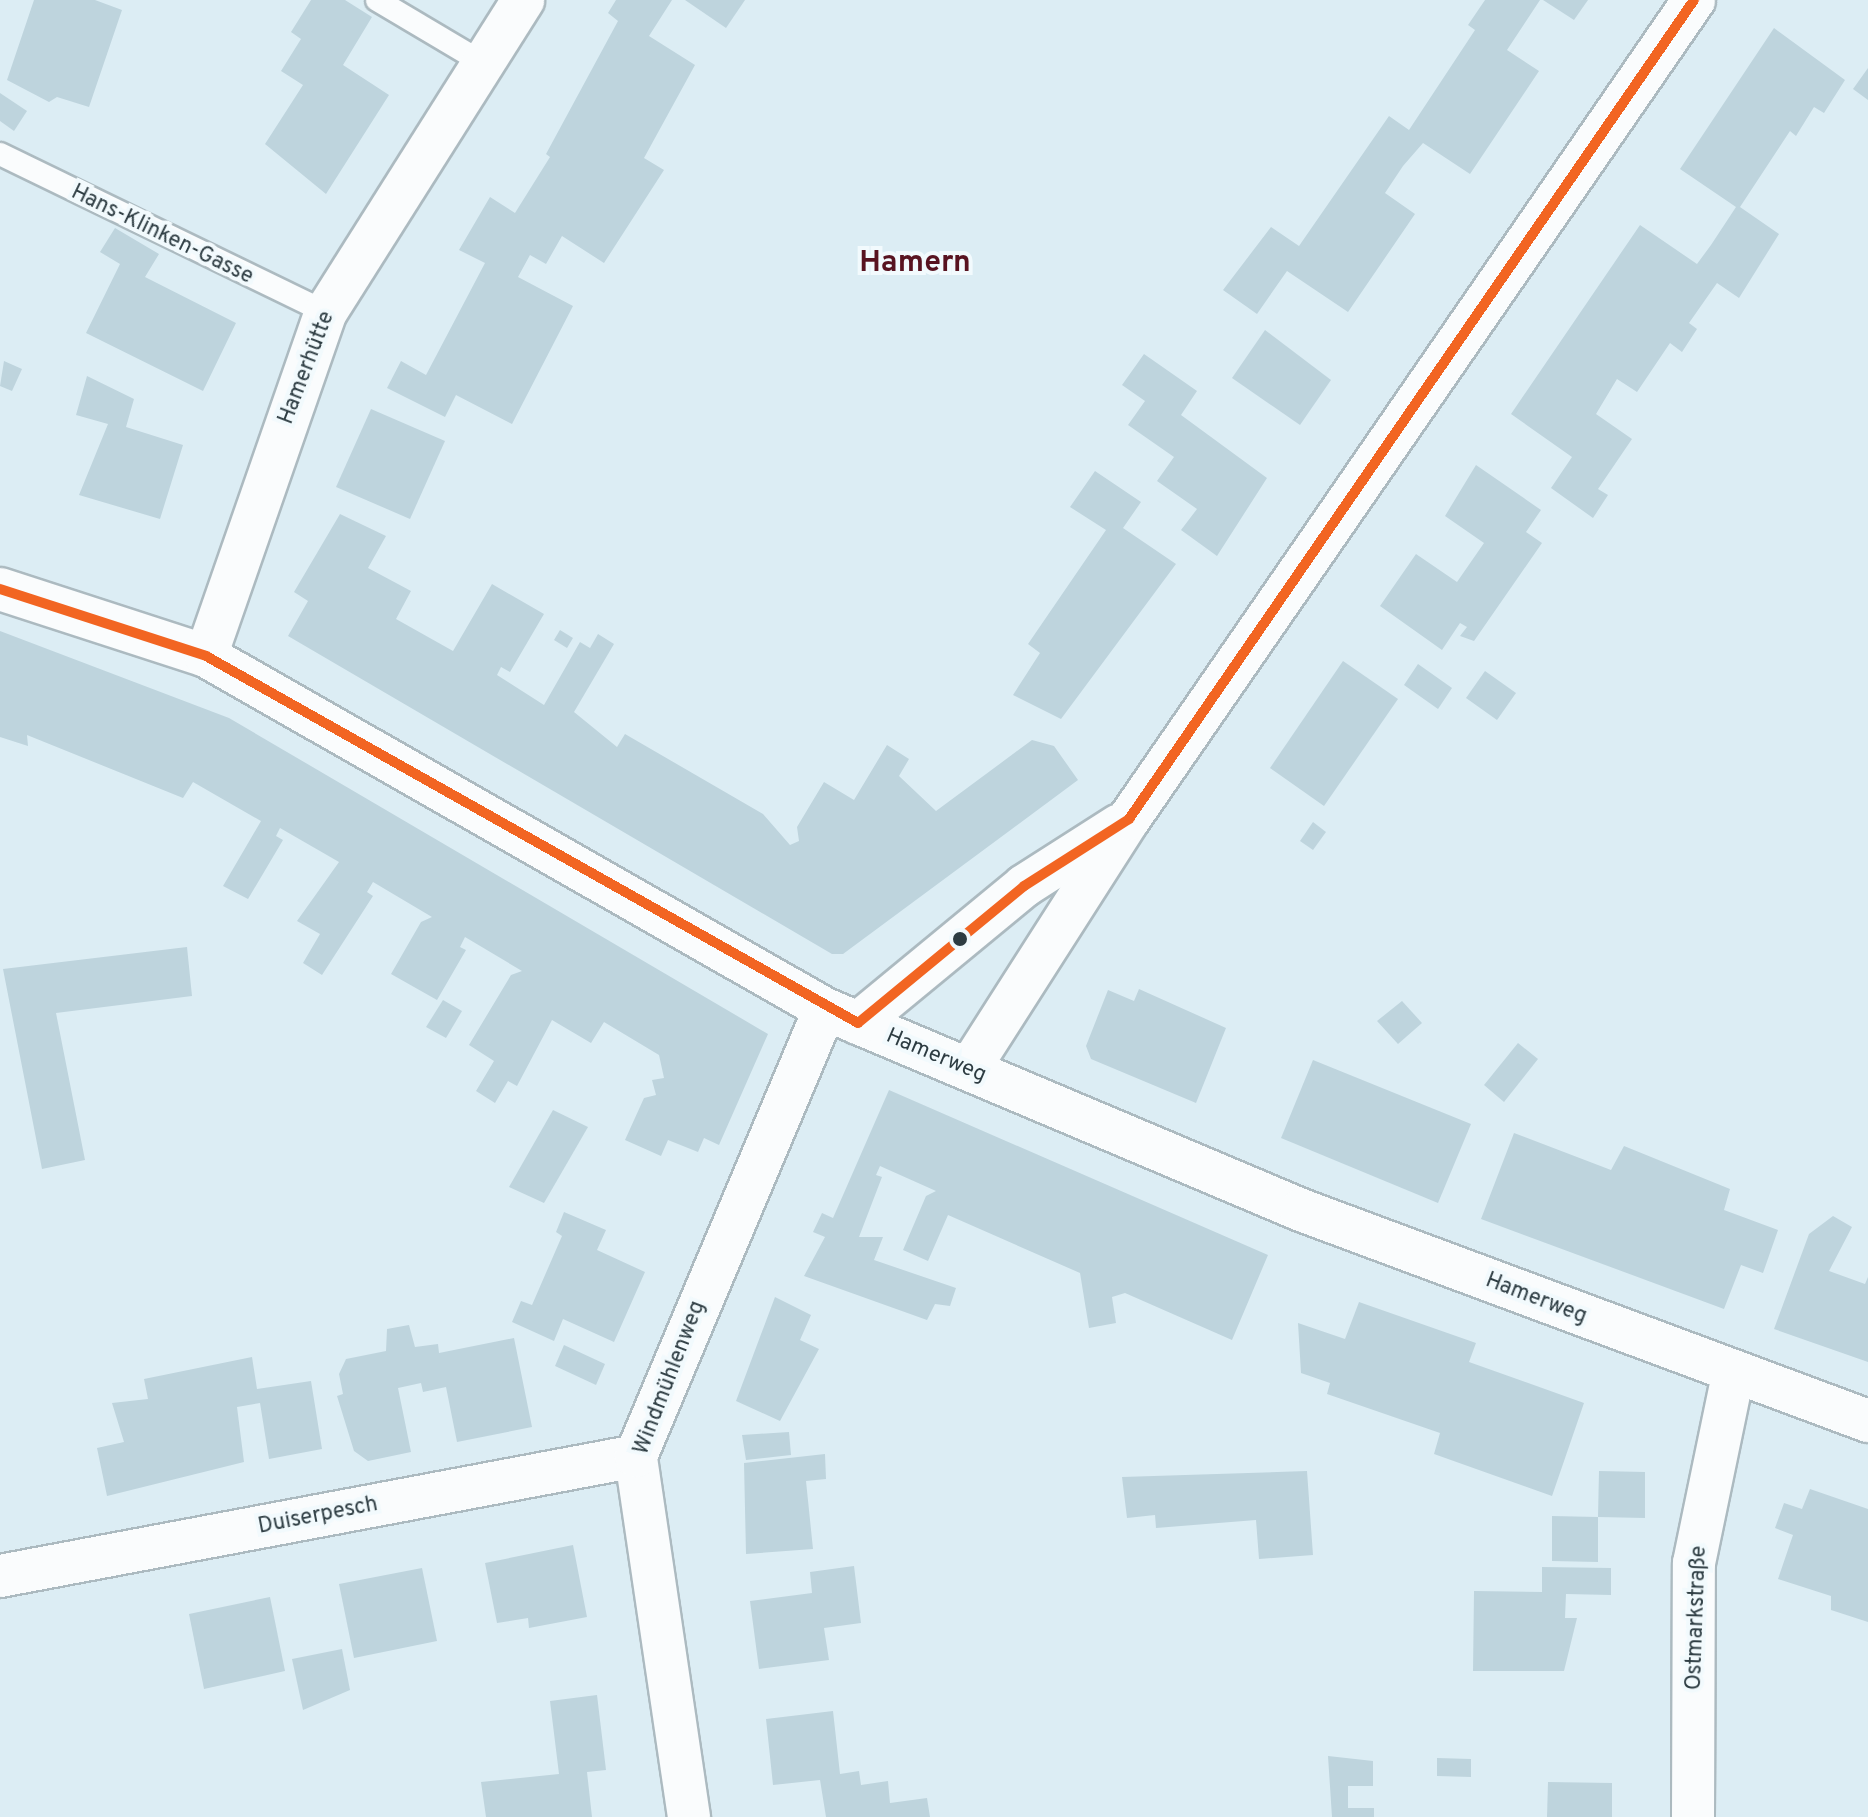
<!DOCTYPE html>
<html>
<head>
<meta charset="utf-8">
<style>
	body { margin:0 }
	#map { position:relative; width:1868px; height:1817px; overflow:hidden; background:#dcedf4; font-family:Overpass,sans-serif }
	div>[style] { position:absolute }
	.building>* { inset:0; background:#bed4dd }
	.roads { filter:drop-shadow(2px 0 #acbac0) drop-shadow(-2px 0 #acbac0) drop-shadow(0 2px #acbac0) drop-shadow(0 -2px #acbac0) }
	.service>* { height:22px; margin:-11px; padding:0 11px; transform-origin:11px; border-radius:11px; background:#fafcfd }
	.minor>* { height:42px; margin:-21px; padding:0 21px; transform-origin:21px; border-radius:21px; background:#fafcfd }
	.bus-1>* { height:10px; margin:-5px; padding:0 5px; transform-origin:5px; border-radius:5px; background:#f26522 }
	.dots>* { width:22px; height:22px; translate:-50% -50%; box-sizing:border-box; border:4px solid #f2fafd; border-radius:50% }
	span { translate:-50% -50%; white-space:nowrap; text-align:center; line-height:1.15; -webkit-text-stroke:8px #f2fafd; paint-order:stroke }
	.street-label { font-size:22px; color:#2d3c42 }
	.district-label { font-size:30px; color:#581320; font-weight:700 }
</style>
</head>
<body>
<div id="map">
	<div class="building">
		<div style="clip-path:polygon(34px 0,95px 0,122px 10px,89px 107px,57px 97px,49px 102px,7px 80px)"></div>
		<div style="clip-path:polygon(311px 0,345px 0,372px 17px,343px 65px,389px 95px,326px 194px,265px 144px,303px 85px,281px 71px,301px 39px,291px 32px)"></div>
		<div style="clip-path:polygon(616px 0,672px 0,649px 36px,695px 65px,644px 158px,664px 170px,604px 263px,562px 236px,546px 264px,530px 255px,518px 277px,573px 306px,512px 424px,456px 395px,445px 417px,387px 388px,401px 361px,426px 375px,485px 263px,459px 250px,490px 197px,515px 213px,550px 157px,546px 154px,618px 21px,608px 13px)"></div>
		<div style="clip-path:polygon(685px 0,745px 0,726px 28px)"></div>
		<div style="clip-path:polygon(1485px 0,1540px 0,1507px 50px,1539px 71px,1470px 174px,1423px 143px,1403px 166px,1385px 193px,1415px 214px,1348px 312px,1287px 271px,1257px 314px,1223px 290px,1271px 227px,1299px 246px,1389px 116px,1409px 130px,1475px 30px,1468px 25px)"></div>
		<div style="clip-path:polygon(1543px 0,1588px 0,1574px 20px)"></div>
		<div style="clip-path:polygon(1774px 28px,1845px 80px,1824px 113px,1814px 107px,1796px 136px,1790px 131px,1740px 207px,1779px 234px,1739px 298px,1717px 283px,1689px 323px,1697px 329px,1682px 352px,1670px 343px,1637px 392px,1617px 379px,1596px 414px,1632px 439px,1598px 489px,1608px 495px,1593px 518px,1551px 488px,1572px 457px,1511px 414px,1640px 225px,1697px 264px,1711px 245px,1736px 207px,1680px 169px)"></div>
		<div style="clip-path:polygon(1868px 68px,1868px 100px,1853px 89px)"></div>
		<div style="clip-path:polygon(0 93px,27px 111px,14px 131px,0 121px)"></div>
		<div style="clip-path:polygon(115px 228px,159px 254px,145px 277px,236px 323px,203px 391px,86px 333px,120px 264px,100px 252px)"></div>
		<div style="clip-path:polygon(1265px 330px,1331px 380px,1300px 425px,1232px 378px)"></div>
		<div style="clip-path:polygon(1144px 354px,1197px 391px,1181px 415px,1267px 478px,1217px 556px,1181px 530px,1197px 509px,1157px 481px,1174px 457px,1128px 425px,1145px 401px,1122px 385px)"></div>
		<div style="clip-path:polygon(4px 361px,22px 369px,12px 391px,0 386px)"></div>
		<div style="clip-path:polygon(87px 376px,134px 399px,126px 427px,183px 445px,160px 519px,79px 495px,108px 424px,76px 415px)"></div>
		<div style="clip-path:polygon(371px 409px,445px 441px,410px 519px,336px 487px)"></div>
		<div style="clip-path:polygon(1476px 465px,1541px 510px,1526px 532px,1542px 543px,1474px 641px,1460px 636px,1467px 627px,1460px 623px,1442px 650px,1380px 606px,1416px 554px,1457px 582px,1484px 543px,1445px 516px)"></div>
		<div style="clip-path:polygon(1095px 471px,1141px 502px,1123px 528px,1176px 564px,1061px 719px,1013px 695px,1040px 653px,1028px 644px,1106px 530px,1070px 507px)"></div>
		<div style="clip-path:polygon(340px 514px,386px 536px,368px 568px,411px 591px,396px 619px,453px 651px,492px 584px,544px 614px,510px 672px,501px 667px,497px 675px,544px 705px,580px 642px,590px 648px,598px 634px,614px 644px,574px 712px,617px 747px,625px 734px,763px 814px,790px 845px,799px 841px,797px 827px,824px 782px,854px 800px,887px 745px,909px 759px,899px 776px,936px 811px,1032px 740px,1054px 746px,1078px 780px,843px 954px,832px 954px,288px 636px,308px 601px,294px 592px)"></div>
		<div style="clip-path:polygon(560px 630px,573px 638px,567px 648px,554px 640px)"></div>
		<div style="clip-path:polygon(0 631px,229px 718px,768px 1034px,719px 1145px,704px 1138px,698px 1152px,668px 1140px,661px 1156px,625px 1140px,644px 1098px,656px 1095px,652px 1080px,664px 1078px,659px 1055px,604px 1022px,591px 1043px,552px 1020px,517px 1086px,508px 1081px,495px 1103px,476px 1091px,494px 1061px,469px 1045px,511px 975px,522px 971px,465px 937px,460px 947px,466px 950px,437px 1000px,391px 974px,421px 922px,432px 917px,373px 882px,367px 892px,373px 896px,322px 975px,303px 963px,320px 934px,297px 921px,339px 862px,280px 828px,276px 836px,283px 840px,248px 899px,223px 886px,261px 821px,193px 782px,183px 798px,27px 735px,28px 746px,0 737px)"></div>
		<div style="clip-path:polygon(1343px 661px,1398px 699px,1324px 806px,1270px 768px)"></div>
		<div style="clip-path:polygon(1418px 664px,1452px 688px,1438px 709px,1404px 685px)"></div>
		<div style="clip-path:polygon(1485px 671px,1516px 693px,1497px 720px,1466px 698px)"></div>
		<div style="clip-path:polygon(1313px 822px,1326px 832px,1313px 850px,1300px 841px)"></div>
		<div style="clip-path:polygon(187px 947px,192px 996px,56px 1013px,85px 1160px,42px 1169px,3px 969px)"></div>
		<div style="clip-path:polygon(1139px 989px,1226px 1028px,1196px 1103px,1091px 1059px,1086px 1046px,1108px 990px,1134px 1001px)"></div>
		<div style="clip-path:polygon(443px 1000px,462px 1011px,446px 1038px,426px 1027px)"></div>
		<div style="clip-path:polygon(1402px 1001px,1422px 1023px,1398px 1044px,1377px 1021px)"></div>
		<div style="clip-path:polygon(1518px 1043px,1538px 1059px,1504px 1102px,1484px 1085px)"></div>
		<div style="clip-path:polygon(1313px 1060px,1471px 1124px,1438px 1203px,1281px 1138px)"></div>
		<div style="clip-path:polygon(889px 1090px,1268px 1255px,1232px 1340px,1125px 1293px,1112px 1297px,1116px 1323px,1089px 1328px,1080px 1273px,948px 1215px,928px 1261px,903px 1250px,926px 1196px,936px 1191px,880px 1166px,876px 1175px,882px 1177px,859px 1237px,883px 1237px,874px 1260px,956px 1288px,950px 1306px,935px 1304px,927px 1320px,804px 1276px,825px 1237px,813px 1232px,822px 1213px,833px 1218px)"></div>
		<div style="clip-path:polygon(553px 1110px,588px 1127px,544px 1203px,509px 1187px)"></div>
		<div style="clip-path:polygon(1514px 1133px,1611px 1170px,1624px 1146px,1730px 1189px,1724px 1210px,1778px 1230px,1763px 1273px,1741px 1265px,1724px 1309px,1481px 1219px)"></div>
		<div style="clip-path:polygon(564px 1212px,606px 1230px,597px 1250px,645px 1272px,614px 1342px,563px 1319px,554px 1341px,512px 1322px,521px 1301px,532px 1305px,562px 1236px,556px 1232px)"></div>
		<div style="clip-path:polygon(1833px 1216px,1852px 1227px,1829px 1271px,1865px 1284px,1868px 1277px,1868px 1362px,1774px 1329px,1809px 1234px)"></div>
		<div style="clip-path:polygon(775px 1297px,811px 1315px,800px 1340px,819px 1349px,780px 1421px,736px 1401px)"></div>
		<div style="clip-path:polygon(1359px 1302px,1476px 1343px,1469px 1362px,1584px 1403px,1552px 1496px,1434px 1454px,1440px 1433px,1327px 1394px,1330px 1383px,1301px 1373px,1298px 1323px,1345px 1339px)"></div>
		<div style="clip-path:polygon(409px 1325px,415px 1347px,438px 1344px,439px 1353px,514px 1338px,532px 1427px,457px 1442px,446px 1387px,423px 1392px,421px 1383px,398px 1388px,411px 1452px,368px 1461px,354px 1451px,337px 1396px,343px 1394px,339px 1374px,346px 1359px,386px 1351px,387px 1329px)"></div>
		<div style="clip-path:polygon(564px 1345px,605px 1364px,596px 1385px,555px 1366px)"></div>
		<div style="clip-path:polygon(252px 1357px,257px 1389px,311px 1381px,322px 1449px,269px 1459px,260px 1403px,237px 1407px,244px 1462px,107px 1496px,97px 1448px,124px 1442px,112px 1403px,148px 1399px,144px 1379px)"></div>
		<div style="clip-path:polygon(789px 1432px,791px 1455px,746px 1460px,742px 1435px)"></div>
		<div style="clip-path:polygon(825px 1454px,826px 1479px,806px 1481px,813px 1549px,746px 1554px,744px 1463px)"></div>
		<div style="clip-path:polygon(1307px 1471px,1313px 1555px,1259px 1559px,1256px 1520px,1156px 1528px,1155px 1515px,1127px 1518px,1122px 1477px)"></div>
		<div style="clip-path:polygon(1599px 1471px,1645px 1472px,1645px 1518px,1598px 1517px)"></div>
		<div style="clip-path:polygon(1810px 1489px,1868px 1509px,1868px 1622px,1831px 1610px,1831px 1596px,1778px 1579px,1793px 1535px,1775px 1528px,1784px 1503px,1802px 1509px)"></div>
		<div style="clip-path:polygon(1552px 1516px,1598px 1517px,1598px 1562px,1552px 1561px)"></div>
		<div style="clip-path:polygon(573px 1545px,587px 1617px,529px 1628px,528px 1618px,497px 1623px,485px 1563px)"></div>
		<div style="clip-path:polygon(854px 1566px,861px 1623px,824px 1628px,829px 1660px,759px 1669px,750px 1601px,812px 1593px,810px 1572px)"></div>
		<div style="clip-path:polygon(1542px 1567px,1611px 1568px,1611px 1595px,1566px 1594px,1565px 1618px,1577px 1618px,1564px 1671px,1473px 1671px,1474px 1591px,1542px 1592px)"></div>
		<div style="clip-path:polygon(422px 1568px,437px 1641px,354px 1658px,339px 1584px)"></div>
		<div style="clip-path:polygon(270px 1597px,285px 1671px,204px 1689px,189px 1614px)"></div>
		<div style="clip-path:polygon(342px 1649px,350px 1690px,303px 1710px,292px 1659px)"></div>
		<div style="clip-path:polygon(597px 1695px,606px 1770px,587px 1772px,592px 1817px,486px 1817px,481px 1782px,559px 1774px,550px 1701px)"></div>
		<div style="clip-path:polygon(833px 1711px,840px 1774px,859px 1771px,861px 1785px,888px 1781px,890px 1803px,927px 1798px,930px 1817px,826px 1817px,820px 1780px,773px 1785px,766px 1719px)"></div>
		<div style="clip-path:polygon(1328px 1756px,1373px 1761px,1373px 1786px,1348px 1786px,1348px 1808px,1374px 1808px,1374px 1817px,1332px 1817px)"></div>
		<div style="clip-path:polygon(1437px 1758px,1471px 1759px,1471px 1777px,1437px 1776px)"></div>
		<div style="clip-path:polygon(1548px 1782px,1612px 1783px,1612px 1817px,1547px 1817px)"></div>
	</div>
	<div class="roads">
		<div class="service">
			<div style="left:377px;top:0;width:123px;rotate:30.7deg"></div>
			<div style="left:0;top:154px;width:362px;rotate:25.9deg"></div>
		</div>
		<div class="minor">
			<div style="left:0;top:589px;width:217px;rotate:18deg"></div>
			<div style="left:206px;top:656px;width:713px;rotate:29.7deg"></div>
			<div style="left:825px;top:1009px;width:517px;rotate:22.89deg"></div>
			<div style="left:1301px;top:1210px;width:605px;rotate:20.41deg"></div>
			<div style="left:206px;top:656px;width:364px;rotate:-70.8deg"></div>
			<div style="left:326px;top:312px;width:369px;rotate:-57.7deg"></div>
			<div style="left:858px;top:1023px;width:215px;rotate:-39.5deg"></div>
			<div style="left:1024px;top:886px;width:112px;rotate:-32.6deg"></div>
			<div style="left:969px;top:1069px;width:297px;rotate:-57.4deg"></div>
			<div style="left:1129px;top:819px;width:995px;rotate:-55.4deg"></div>
			<div style="left:0;top:1576px;width:647px;rotate:-10.68deg"></div>
			<div style="left:689px;top:1817px;width:365px;rotate:-98.4deg"></div>
			<div style="left:636px;top:1456px;width:485px;rotate:-67.1deg"></div>
			<div style="left:1693px;top:1817px;width:254px;rotate:-89.8deg"></div>
			<div style="left:1694px;top:1563px;width:193px;rotate:-78.3deg"></div>
		</div>
	</div>
	<div class="bus-1">
		<div style="left:0;top:589px;width:217px;rotate:18deg"></div>
		<div style="left:206px;top:656px;width:748px;rotate:29.37deg"></div>
		<div style="left:858px;top:1023px;width:215px;rotate:-39.5deg"></div>
		<div style="left:1024px;top:886px;width:125px;rotate:-32.5deg"></div>
		<div style="left:1129px;top:819px;width:995px;rotate:-55.4deg"></div>
	</div>
	<div class="dots">
		<div style="left:960px;top:939px;background:#2d3c42"></div>
	</div>
	<div class="street-label">
		<span style="left:162px;top:235px;rotate:26deg">Hans-Klinken-Gasse</span>
		<span style="left:307px;top:368px;rotate:-69deg">Hamerhütte</span>
		<span style="left:936px;top:1056px;rotate:23deg">Hamerweg</span>
		<span style="left:1536px;top:1299px;rotate:21deg">Hamerweg</span>
		<span style="left:670px;top:1378px;rotate:-69deg">Windmühlenweg</span>
		<span style="left:318px;top:1516px;rotate:-11deg">Duiserpesch</span>
		<span style="left:1697px;top:1618px;rotate:-88deg">Ostmarkstraße</span>
	</div>
	<div class="district-label">
		<span style="left:915px;top:264px">Hamern</span>
	</div>
</div>
</body>
</html>
